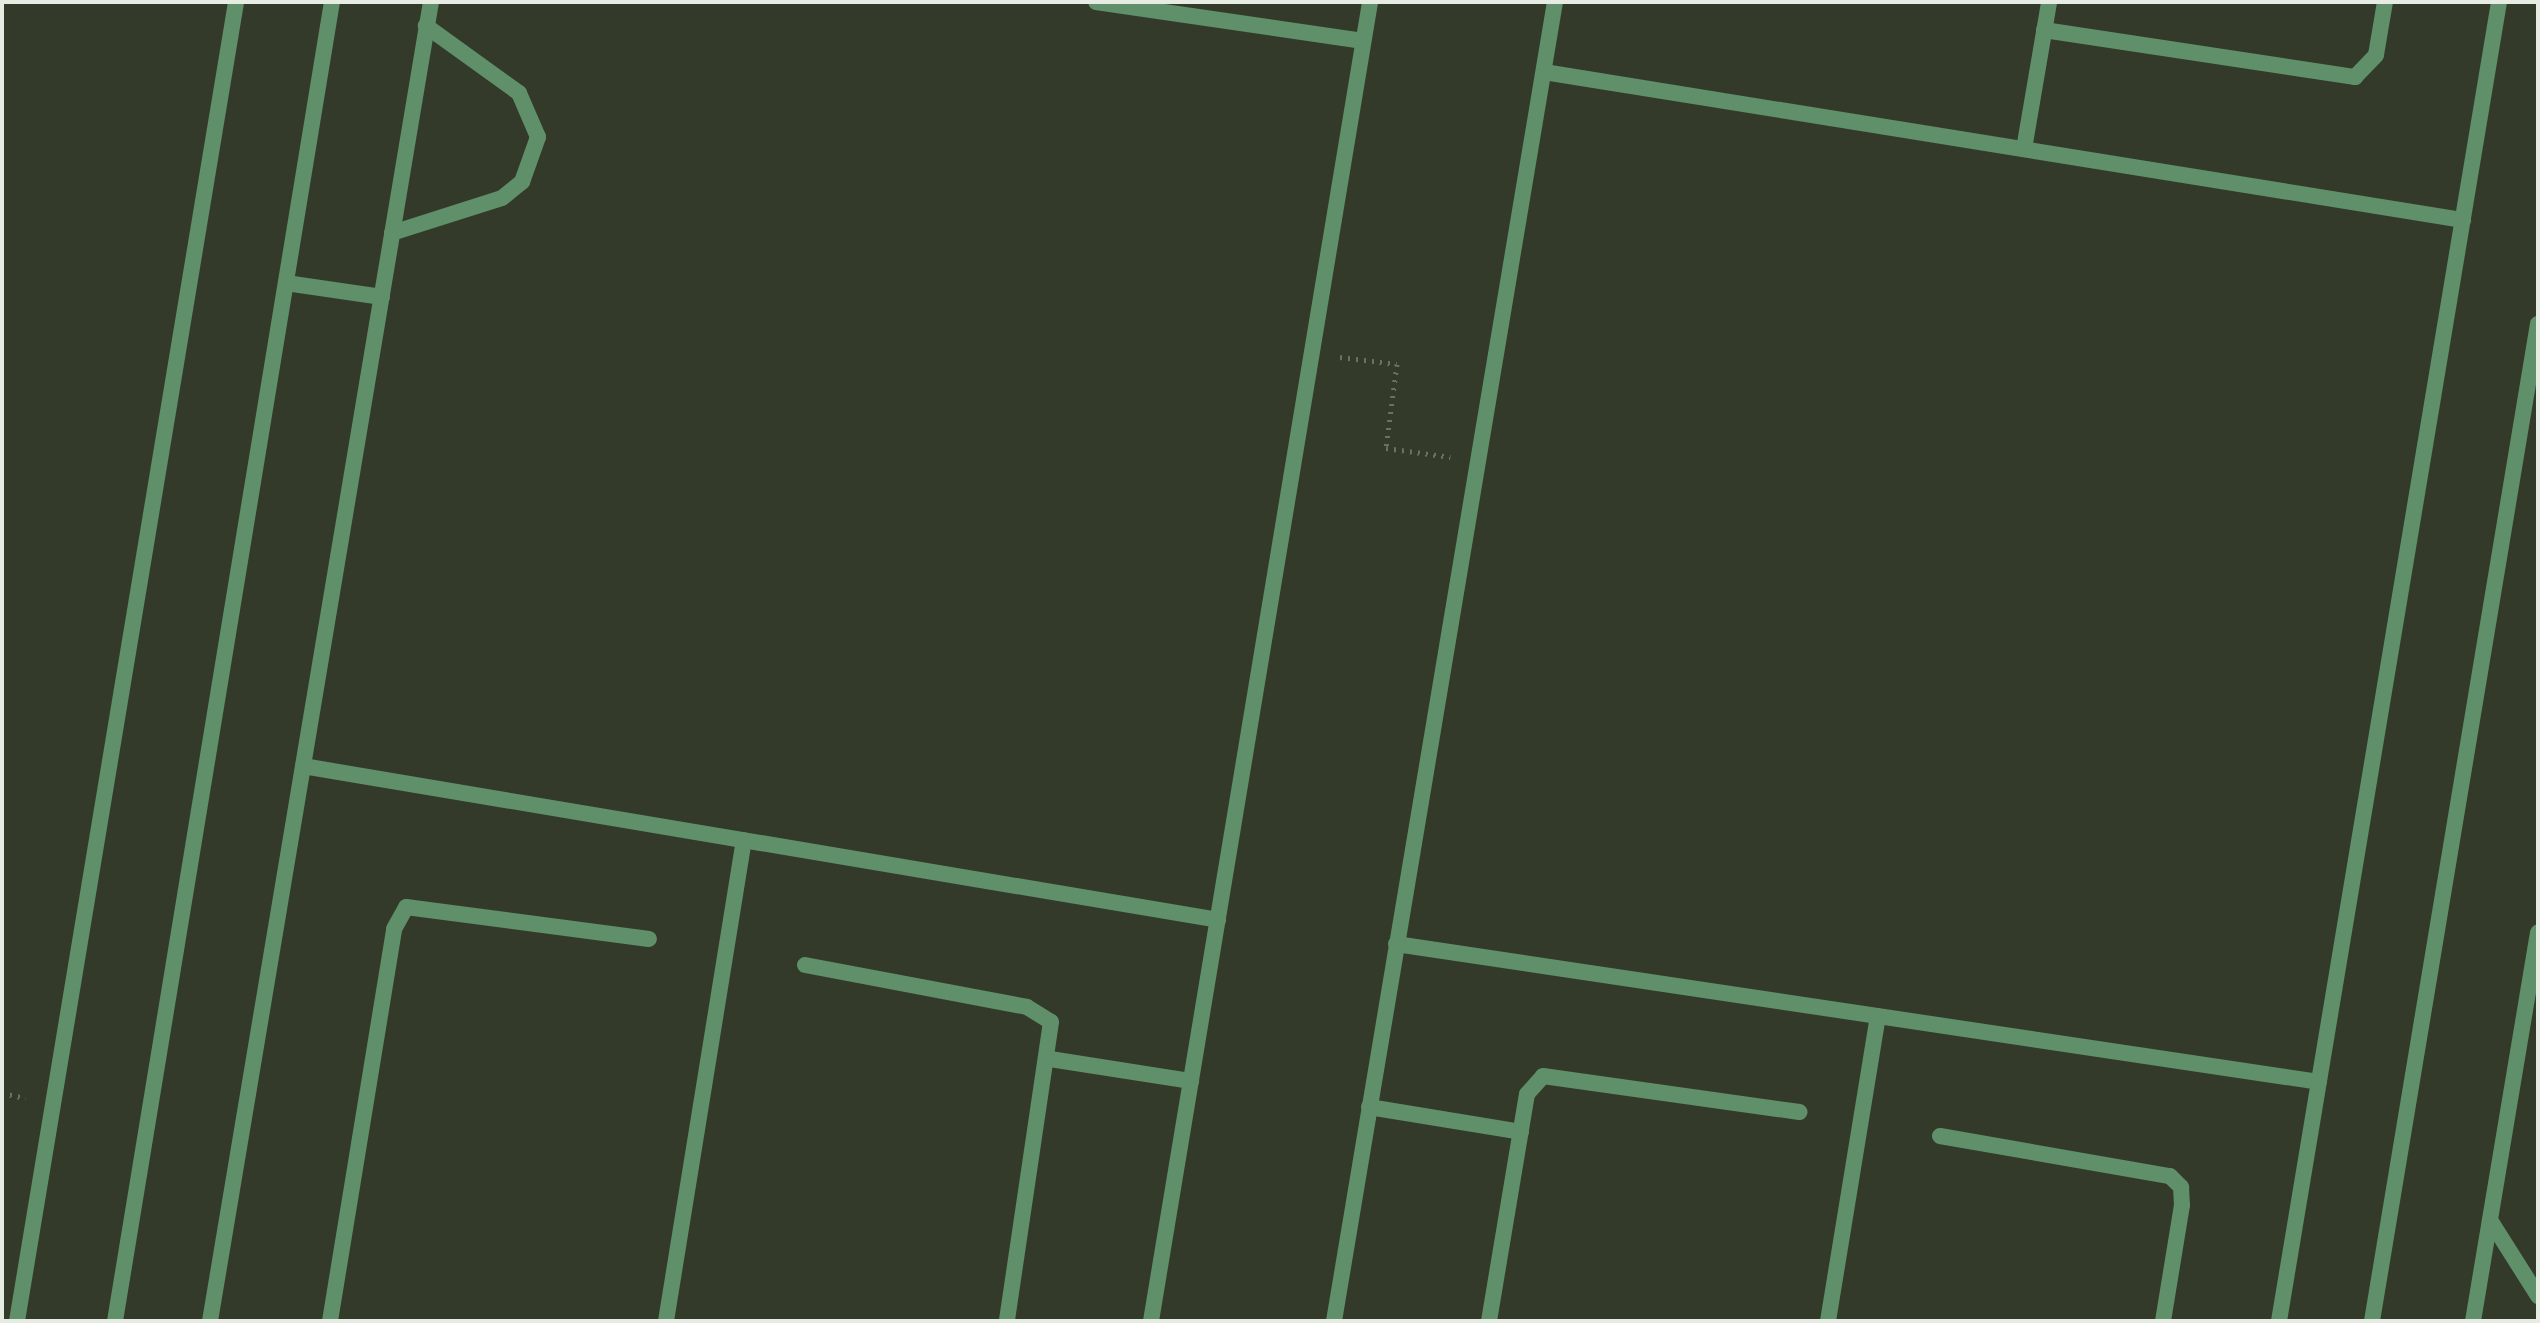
<!DOCTYPE html>
<html>
<head>
<meta charset="utf-8">
<style>
	body { margin:0 }
	#map { position:relative; width:2540px; height:1323px; overflow:hidden; background:#333a2a; font-family:"Open Sans",sans-serif }
	div>[style] { position:absolute }
	.path>* { height:5px; margin-top:-2.5px; transform-origin:0; background:repeating-linear-gradient(90deg,#6a7162 0 2px,transparent 0 8px) }
	.lane>* { height:16px; margin:-8px; padding:0 8px; transform-origin:8px; border-radius:8px; background:#5f9069 }
	.street>* { height:16px; margin:-8px; padding:0 8px; transform-origin:8px; border-radius:8px; background:#5f9069 }
	span { translate:-50% -50%; white-space:nowrap; text-align:center; line-height:1.15; -webkit-text-stroke:6px #293020; paint-order:stroke }
	.frame { position:absolute; inset:0; border:4px solid #e7ece2; pointer-events:none }
</style>
</head>
<body>
<div id="map">
	<div class="path">
		<div style="left:1340px;top:357px;width:57px;rotate:7deg"></div>
		<div style="left:1397px;top:364px;width:85px;rotate:97.5deg"></div>
		<div style="left:1386px;top:448px;width:65px;rotate:8deg"></div>
		<div style="left:2px;top:1093px;width:24px;rotate:12deg"></div>
	</div>
	<div class="lane">
		<div style="left:392px;top:233px;width:115px;rotate:-17.7deg"></div>
		<div style="left:502px;top:198px;width:26px;rotate:-39deg"></div>
		<div style="left:522px;top:182px;width:48px;rotate:-70.4deg"></div>
		<div style="left:538px;top:137px;width:48px;rotate:-113.4deg"></div>
		<div style="left:519px;top:93px;width:115px;rotate:-144.2deg"></div>
	</div>
	<div class="street">
		<div style="left:1096px;top:2px;width:270px;rotate:8.3deg"></div>
		<div style="left:2044px;top:30px;width:315px;rotate:8.6deg"></div>
		<div style="left:2355px;top:77px;width:30px;rotate:-46deg"></div>
		<div style="left:2376px;top:55px;width:54px;rotate:-80.4deg"></div>
		<div style="left:1544px;top:72px;width:931px;rotate:9.15deg"></div>
		<div style="left:2024px;top:149px;width:149px;rotate:-80.3deg"></div>
		<div style="left:286px;top:283px;width:97px;rotate:8.3deg"></div>
		<div style="left:303px;top:766px;width:928px;rotate:9.55deg"></div>
		<div style="left:1396px;top:944px;width:933px;rotate:8.5deg"></div>
		<div style="left:805px;top:965px;width:226px;rotate:10.7deg"></div>
		<div style="left:1027px;top:1007px;width:28px;rotate:32deg"></div>
		<div style="left:1051px;top:1022px;width:302px;rotate:98.4deg"></div>
		<div style="left:1050px;top:1059px;width:143px;rotate:8.9deg"></div>
		<div style="left:1369px;top:1107px;width:154px;rotate:9.3deg"></div>
		<div style="left:1940px;top:1136px;width:233px;rotate:9.9deg"></div>
		<div style="left:2170px;top:1176px;width:16px;rotate:45deg"></div>
		<div style="left:2181px;top:1187px;width:18px;rotate:87deg"></div>
		<div style="left:2182px;top:1205px;width:118px;rotate:99.3deg"></div>
		<div style="left:2490px;top:1220px;width:90px;rotate:57.7deg"></div>
		<div style="left:17px;top:1321px;width:1337px;rotate:-80.57deg"></div>
		<div style="left:115px;top:1321px;width:1337px;rotate:-80.66deg"></div>
		<div style="left:210px;top:1321px;width:1337px;rotate:-80.49deg"></div>
		<div style="left:330px;top:1321px;width:397px;rotate:-80.7deg"></div>
		<div style="left:394px;top:929px;width:25px;rotate:-61deg"></div>
		<div style="left:406px;top:907px;width:245px;rotate:7.5deg"></div>
		<div style="left:666px;top:1321px;width:487px;rotate:-80.8deg"></div>
		<div style="left:1151px;top:1321px;width:1337px;rotate:-80.57deg"></div>
		<div style="left:1334px;top:1321px;width:1337px;rotate:-80.49deg"></div>
		<div style="left:1489px;top:1321px;width:230px;rotate:-80.5deg"></div>
		<div style="left:1527px;top:1094px;width:24px;rotate:-48deg"></div>
		<div style="left:1543px;top:1076px;width:259px;rotate:8deg"></div>
		<div style="left:1828px;top:1321px;width:309px;rotate:-80.7deg"></div>
		<div style="left:2279px;top:1321px;width:1337px;rotate:-80.53deg"></div>
		<div style="left:2372px;top:1321px;width:1011px;rotate:-80.55deg"></div>
		<div style="left:2473px;top:1321px;width:394px;rotate:-80.5deg"></div>
	</div>
	<div class="frame"></div>
</div>
</body>
</html>
